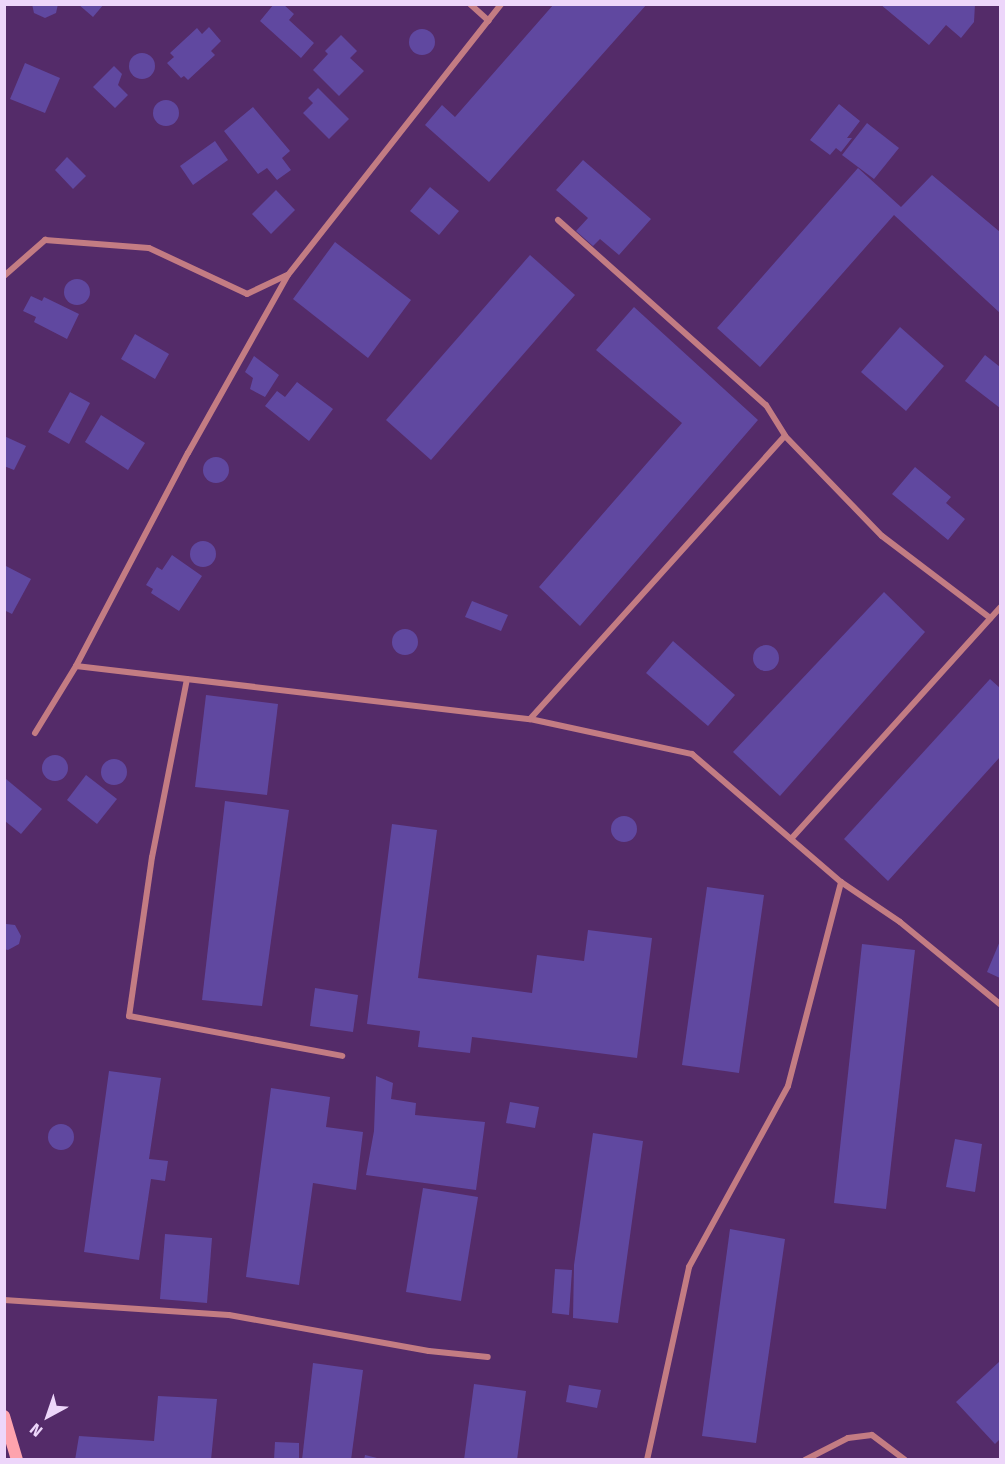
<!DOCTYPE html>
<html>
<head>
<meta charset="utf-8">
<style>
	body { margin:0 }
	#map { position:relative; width:1005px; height:1464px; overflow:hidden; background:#542b69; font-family:"Fira Sans",sans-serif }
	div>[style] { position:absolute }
	.building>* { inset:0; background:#6048a0 }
	.round { border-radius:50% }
	.street>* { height:6px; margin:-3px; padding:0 3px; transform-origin:3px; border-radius:3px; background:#c37c83 }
	.secondary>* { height:12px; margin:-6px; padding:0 6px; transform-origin:6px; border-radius:6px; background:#fea3ad }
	span { translate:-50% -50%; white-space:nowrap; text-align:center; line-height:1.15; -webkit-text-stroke:5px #542b69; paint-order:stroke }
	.frame { position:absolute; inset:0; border:6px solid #edd6fa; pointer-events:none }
	.north { position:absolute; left:18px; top:1386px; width:60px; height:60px; -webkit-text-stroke:4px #542b69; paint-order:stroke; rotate:220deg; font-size:16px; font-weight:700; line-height:24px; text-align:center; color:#edd6fa }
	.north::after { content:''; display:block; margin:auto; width:21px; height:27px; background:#edd6fa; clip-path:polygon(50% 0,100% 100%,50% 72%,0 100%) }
</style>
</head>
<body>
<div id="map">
	<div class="building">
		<div style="clip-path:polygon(32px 4px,58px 4px,56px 13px,45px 18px,34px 13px)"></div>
		<div style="clip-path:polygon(78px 4px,104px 4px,93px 17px)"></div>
		<div style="clip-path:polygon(274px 4px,283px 4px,294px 14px,289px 20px,314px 43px,301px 58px,260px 21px)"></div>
		<div style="clip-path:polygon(554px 4px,647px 4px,489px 182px,425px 125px,442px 105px,455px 117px)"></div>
		<div style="clip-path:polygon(880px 4px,975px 4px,974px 22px,961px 38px,946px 25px,929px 45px)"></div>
		<div style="clip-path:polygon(209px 27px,221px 41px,211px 51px,215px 55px,188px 80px,184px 76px,181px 78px,167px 63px,174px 57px,170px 53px,197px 28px,202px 34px)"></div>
		<div class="round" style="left:409px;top:29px;width:26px;height:26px"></div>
		<div style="clip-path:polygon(341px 35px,357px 51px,350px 58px,364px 71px,339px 96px,313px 70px,328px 54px,325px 51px)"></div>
		<div class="round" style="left:129px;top:53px;width:26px;height:26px"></div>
		<div style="clip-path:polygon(25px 63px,60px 78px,45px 113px,10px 99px)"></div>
		<div style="clip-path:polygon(114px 66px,122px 74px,118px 85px,128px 95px,115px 108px,93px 87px)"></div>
		<div style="clip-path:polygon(318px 88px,349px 119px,329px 139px,303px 113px,313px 103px,308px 98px)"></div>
		<div class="round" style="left:153px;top:100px;width:26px;height:26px"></div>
		<div style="clip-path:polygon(839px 104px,860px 121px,847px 138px,852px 138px,841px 152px,836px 148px,830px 155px,810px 140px)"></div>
		<div style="clip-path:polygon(253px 107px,290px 151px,282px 158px,291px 170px,277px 180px,267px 168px,258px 174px,224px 131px)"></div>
		<div style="clip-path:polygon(867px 123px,899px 148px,874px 179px,842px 155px)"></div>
		<div style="clip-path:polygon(215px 141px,228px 160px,193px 185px,180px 166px)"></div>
		<div style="clip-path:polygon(67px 157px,86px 176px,73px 189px,55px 170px)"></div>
		<div style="clip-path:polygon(583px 160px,651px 219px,619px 255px,600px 239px,593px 246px,576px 231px,588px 218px,556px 190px)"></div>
		<div style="clip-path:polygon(858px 168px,901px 207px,932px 175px,1000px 232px,1000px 313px,894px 215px,760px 367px,717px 328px)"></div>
		<div style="clip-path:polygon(430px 187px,459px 211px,439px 235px,410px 211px)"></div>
		<div style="clip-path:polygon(276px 190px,295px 210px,271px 234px,252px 214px)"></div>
		<div style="clip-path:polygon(335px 242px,411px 300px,368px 358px,293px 299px)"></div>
		<div style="clip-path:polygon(530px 255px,575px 295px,431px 460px,386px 420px)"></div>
		<div class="round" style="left:64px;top:279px;width:26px;height:26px"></div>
		<div style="clip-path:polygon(31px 296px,42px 301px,44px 297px,79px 314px,67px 339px,34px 322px,36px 317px,23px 311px)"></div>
		<div style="clip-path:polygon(634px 307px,758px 420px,580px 626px,539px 587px,682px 423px,596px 350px)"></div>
		<div style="clip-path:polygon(900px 327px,944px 366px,906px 411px,861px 372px)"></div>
		<div style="clip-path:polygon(135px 334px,169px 354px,155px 379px,121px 359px)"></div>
		<div style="clip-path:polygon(985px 355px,1000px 367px,1000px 408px,965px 381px)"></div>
		<div style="clip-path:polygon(254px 356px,279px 375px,265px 397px,250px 389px,253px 378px,245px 372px)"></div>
		<div style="clip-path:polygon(297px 382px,333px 409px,309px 441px,265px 406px,277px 391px,285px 397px)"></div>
		<div style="clip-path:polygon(70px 392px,90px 403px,69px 444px,48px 432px)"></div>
		<div style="clip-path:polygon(101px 415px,145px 443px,128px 470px,85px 442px)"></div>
		<div style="clip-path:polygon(4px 436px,26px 446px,14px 470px,4px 466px)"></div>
		<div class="round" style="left:203px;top:457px;width:26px;height:26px"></div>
		<div style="clip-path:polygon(915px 467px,951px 497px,946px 503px,965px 519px,948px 540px,892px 494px)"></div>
		<div class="round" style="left:190px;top:541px;width:26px;height:26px"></div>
		<div style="clip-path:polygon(172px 555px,202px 576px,179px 611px,151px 593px,153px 589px,146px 585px,157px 567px,162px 570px)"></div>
		<div style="clip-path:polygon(4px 565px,31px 579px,12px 614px,4px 610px)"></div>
		<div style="clip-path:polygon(884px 592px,925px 632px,780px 796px,733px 752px)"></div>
		<div style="clip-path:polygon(472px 601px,508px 615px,501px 631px,465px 617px)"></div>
		<div class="round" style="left:392px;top:629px;width:26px;height:26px"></div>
		<div style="clip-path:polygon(673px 641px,735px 695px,708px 726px,646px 673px)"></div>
		<div class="round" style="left:753px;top:645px;width:26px;height:26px"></div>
		<div style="clip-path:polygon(990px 679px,1000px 688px,1000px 757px,888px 881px,844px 839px)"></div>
		<div style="clip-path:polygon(206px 695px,278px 704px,267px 795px,195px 787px)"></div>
		<div class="round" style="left:42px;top:755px;width:26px;height:26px"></div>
		<div class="round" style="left:101px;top:759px;width:26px;height:26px"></div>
		<div style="clip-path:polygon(86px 775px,117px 799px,97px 824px,67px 800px)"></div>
		<div style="clip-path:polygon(6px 779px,42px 809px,21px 834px,5px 821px)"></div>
		<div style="clip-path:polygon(225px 801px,289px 810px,262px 1006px,202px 1000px)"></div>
		<div class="round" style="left:611px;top:816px;width:26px;height:26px"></div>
		<div style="clip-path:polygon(392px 824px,437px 830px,418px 978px,532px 993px,537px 955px,584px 961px,588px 930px,652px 938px,637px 1058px,472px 1037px,470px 1053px,418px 1047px,420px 1031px,367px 1024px)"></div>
		<div style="clip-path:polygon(707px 887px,764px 895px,739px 1073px,682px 1065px)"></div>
		<div style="clip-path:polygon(6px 924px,15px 925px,21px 936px,19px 944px,8px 950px,4px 949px)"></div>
		<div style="clip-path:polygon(1000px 941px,1000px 978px,987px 972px)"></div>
		<div style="clip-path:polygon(862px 944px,915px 950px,886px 1209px,834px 1203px)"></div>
		<div style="clip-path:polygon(315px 988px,358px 995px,353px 1032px,310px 1026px)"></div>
		<div style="clip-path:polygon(109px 1071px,161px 1078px,149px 1159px,168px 1161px,165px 1181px,151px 1179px,139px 1260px,84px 1252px)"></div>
		<div style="clip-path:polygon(376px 1076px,393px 1083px,391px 1099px,416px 1103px,415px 1115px,485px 1122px,476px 1190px,366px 1175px,374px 1131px)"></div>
		<div style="clip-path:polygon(271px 1088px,330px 1097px,326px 1127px,363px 1132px,356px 1190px,313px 1183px,299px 1285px,246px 1277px)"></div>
		<div style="clip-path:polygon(510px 1102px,539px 1107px,535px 1128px,506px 1123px)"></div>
		<div class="round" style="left:48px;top:1124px;width:26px;height:26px"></div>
		<div style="clip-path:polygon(593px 1133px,643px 1141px,618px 1323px,573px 1318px,574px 1265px)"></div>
		<div style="clip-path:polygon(955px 1139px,982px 1144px,975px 1192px,946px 1187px)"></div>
		<div style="clip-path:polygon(423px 1188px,478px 1197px,461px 1301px,406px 1292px)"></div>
		<div style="clip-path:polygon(730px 1229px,785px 1239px,756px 1443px,702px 1436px)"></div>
		<div style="clip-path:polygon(165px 1234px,212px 1238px,207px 1303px,160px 1299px)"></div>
		<div style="clip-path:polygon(555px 1269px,572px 1270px,569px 1315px,552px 1313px)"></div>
		<div style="clip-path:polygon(1000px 1361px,1000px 1439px,995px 1444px,956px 1402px)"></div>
		<div style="clip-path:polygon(313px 1363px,363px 1370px,351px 1460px,302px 1460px)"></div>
		<div style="clip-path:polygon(474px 1384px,526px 1391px,517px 1460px,464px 1460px)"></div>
		<div style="clip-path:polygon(569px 1385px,601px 1390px,597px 1408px,566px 1402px)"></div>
		<div style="clip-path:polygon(158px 1396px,217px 1399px,211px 1460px,75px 1460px,79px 1436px,154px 1441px)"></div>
		<div style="clip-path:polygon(275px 1442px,299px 1443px,299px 1460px,274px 1460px)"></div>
		<div style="clip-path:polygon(365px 1455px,381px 1459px,381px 1460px,364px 1460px)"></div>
	</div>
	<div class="street">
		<div style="left:470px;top:4px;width:25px;rotate:42deg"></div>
		<div style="left:558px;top:220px;width:278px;rotate:41.7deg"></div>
		<div style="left:766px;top:405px;width:36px;rotate:58deg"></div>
		<div style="left:785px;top:436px;width:139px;rotate:45.9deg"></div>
		<div style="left:882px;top:536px;width:136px;rotate:37.2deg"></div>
		<div style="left:4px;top:276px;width:55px;rotate:-41.3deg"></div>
		<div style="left:45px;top:240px;width:104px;rotate:4.4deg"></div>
		<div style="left:149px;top:248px;width:108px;rotate:25.1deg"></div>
		<div style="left:247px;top:294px;width:44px;rotate:-25.4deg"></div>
		<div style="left:76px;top:666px;width:457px;rotate:6.7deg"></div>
		<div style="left:530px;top:719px;width:166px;rotate:12.2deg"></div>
		<div style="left:692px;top:754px;width:196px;rotate:40.7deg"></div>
		<div style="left:841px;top:882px;width:71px;rotate:34.1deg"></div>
		<div style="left:900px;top:922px;width:129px;rotate:39.4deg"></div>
		<div style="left:187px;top:679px;width:181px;rotate:101.1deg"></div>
		<div style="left:152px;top:857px;width:161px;rotate:98.2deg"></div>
		<div style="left:129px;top:1016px;width:217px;rotate:10.6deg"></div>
		<div style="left:530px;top:719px;width:381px;rotate:-48deg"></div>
		<div style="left:35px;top:733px;width:79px;rotate:-58.5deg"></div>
		<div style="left:76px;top:666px;width:241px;rotate:-62.3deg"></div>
		<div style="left:188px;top:453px;width:204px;rotate:-60.7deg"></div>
		<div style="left:288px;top:275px;width:345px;rotate:-51.8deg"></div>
		<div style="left:791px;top:839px;width:312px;rotate:-47.9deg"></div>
		<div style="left:4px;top:1300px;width:225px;rotate:3.8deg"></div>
		<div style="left:229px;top:1315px;width:203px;rotate:10.2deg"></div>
		<div style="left:429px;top:1351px;width:59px;rotate:5.8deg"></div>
		<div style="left:647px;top:1460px;width:198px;rotate:-77.7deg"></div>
		<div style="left:689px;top:1267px;width:206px;rotate:-61.3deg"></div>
		<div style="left:788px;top:1086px;width:211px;rotate:-75.4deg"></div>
		<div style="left:805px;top:1460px;width:48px;rotate:-27.1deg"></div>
		<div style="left:848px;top:1438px;width:24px;rotate:-7deg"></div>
		<div style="left:872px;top:1435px;width:41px;rotate:37.1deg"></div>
	</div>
	<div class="secondary">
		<div style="left:4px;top:1416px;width:46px;rotate:73.5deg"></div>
	</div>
	<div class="frame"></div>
	<div class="north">N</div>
</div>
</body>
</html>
